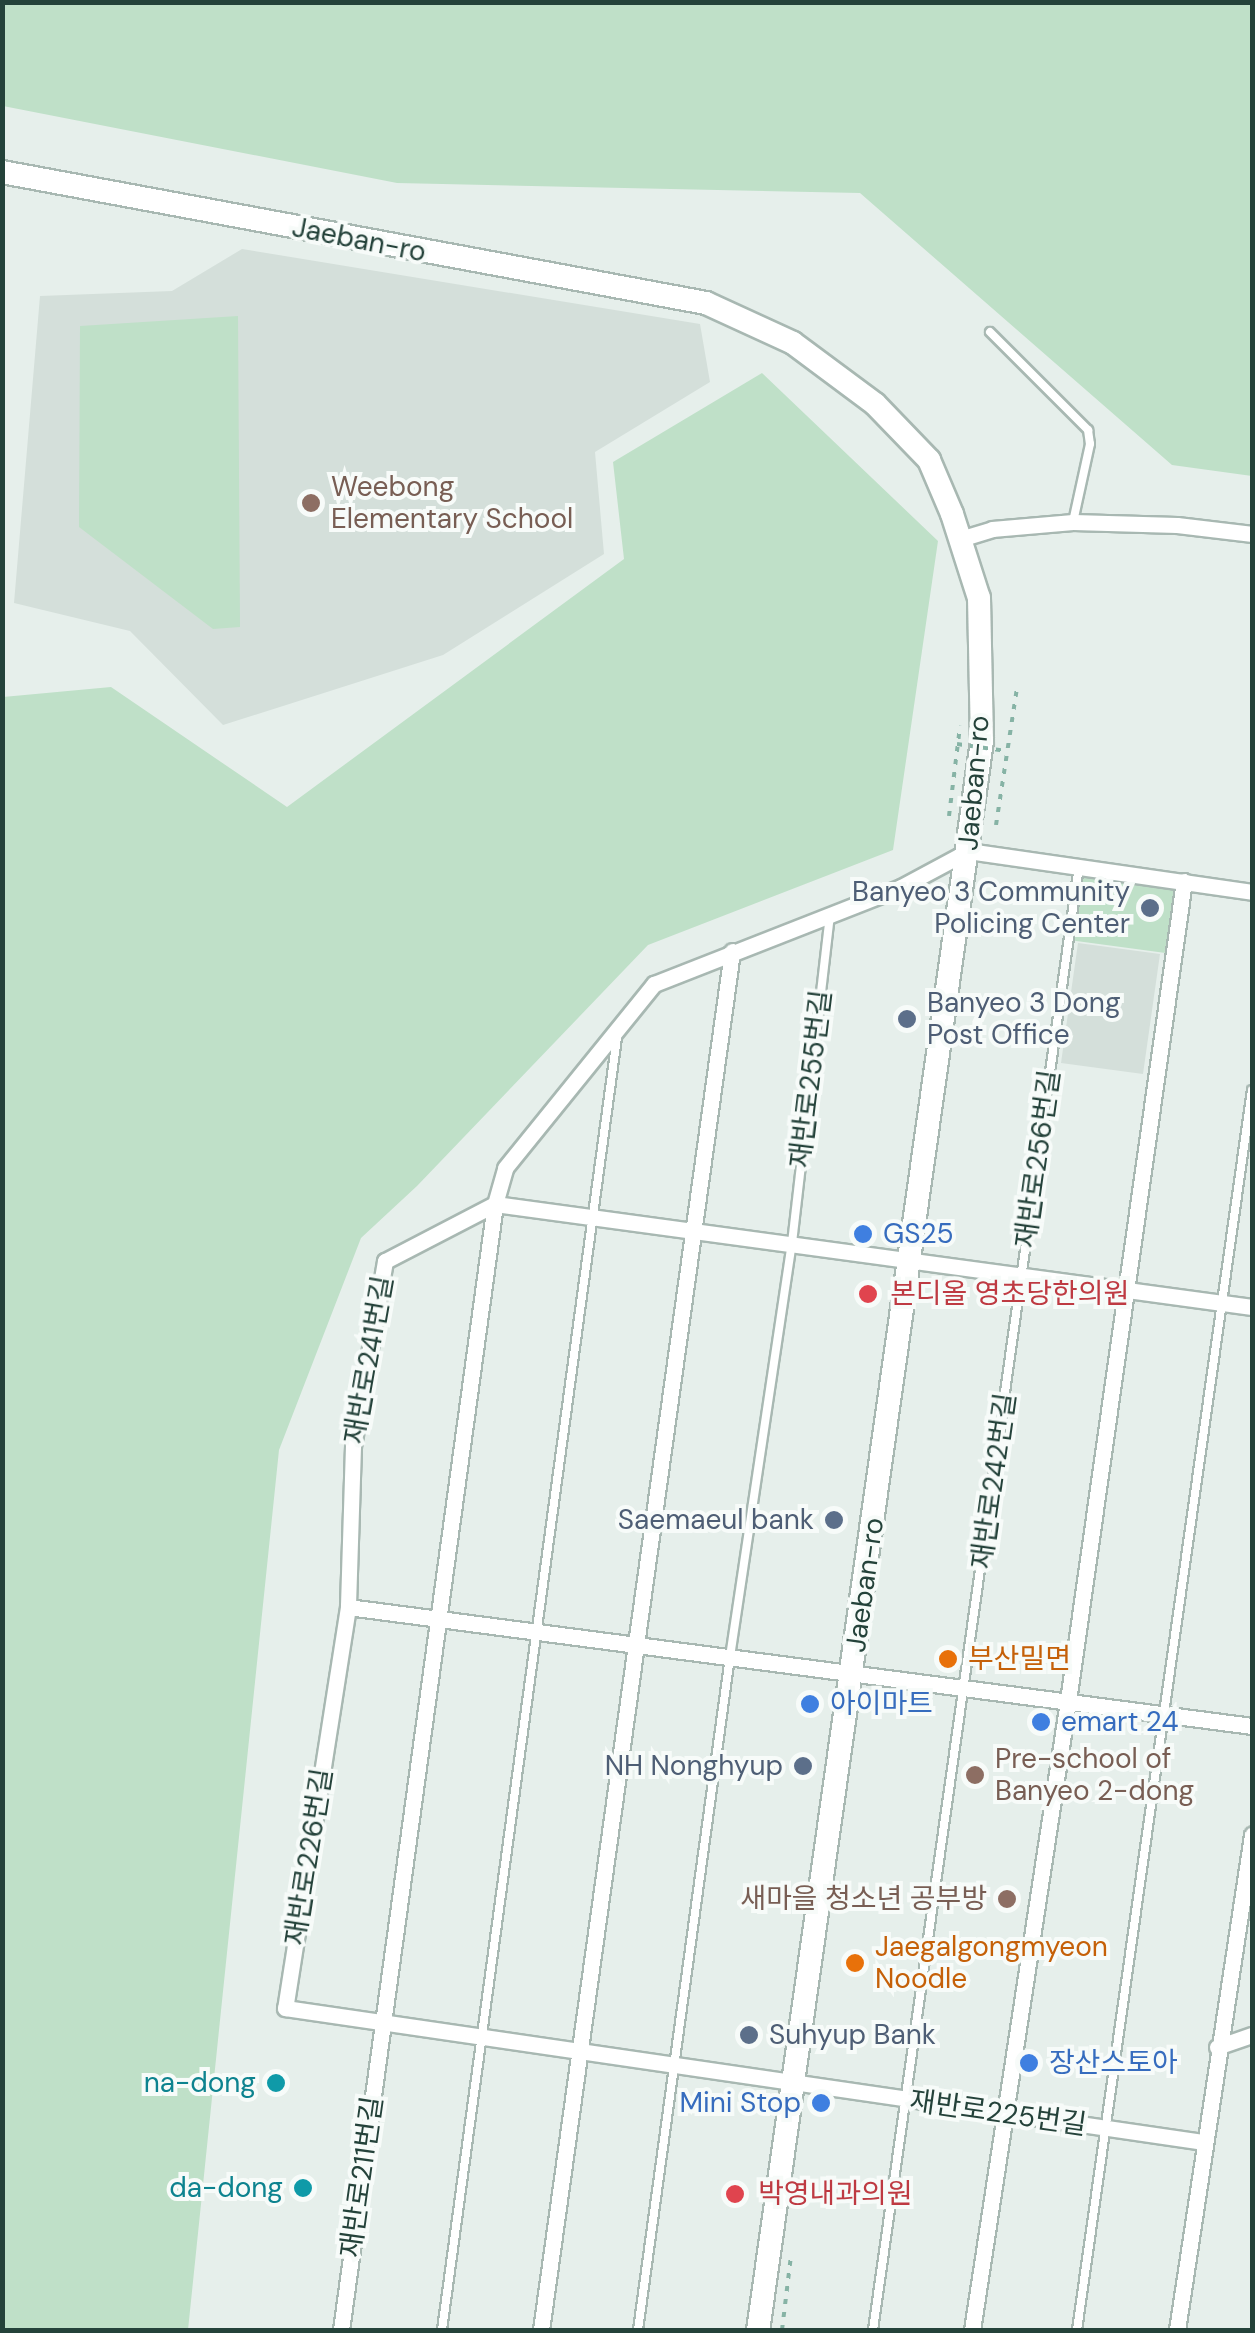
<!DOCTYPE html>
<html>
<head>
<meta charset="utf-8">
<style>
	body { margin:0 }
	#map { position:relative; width:1255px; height:2333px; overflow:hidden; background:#e6efeb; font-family:"DM Sans","Noto Sans KR",sans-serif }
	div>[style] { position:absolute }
	.built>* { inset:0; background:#d4dfda }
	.green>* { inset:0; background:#bfe0c8 }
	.path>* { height:4px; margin-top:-2px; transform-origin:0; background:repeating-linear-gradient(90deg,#86b3a5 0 5px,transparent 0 13px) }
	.roads { filter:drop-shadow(2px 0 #a8b8b2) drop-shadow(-2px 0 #a8b8b2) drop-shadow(0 2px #a8b8b2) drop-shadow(0 -2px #a8b8b2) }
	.service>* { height:8px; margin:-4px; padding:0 4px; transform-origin:4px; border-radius:4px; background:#fff }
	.minor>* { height:15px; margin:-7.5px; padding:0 7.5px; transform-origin:7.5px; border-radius:7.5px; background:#fff }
	.secondary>* { height:22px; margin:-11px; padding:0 11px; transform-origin:11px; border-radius:11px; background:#fff }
	.path-bridge>* { height:4px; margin-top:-2px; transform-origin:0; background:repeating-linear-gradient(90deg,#86b3a5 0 5px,transparent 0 13px) }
	.dots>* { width:28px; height:28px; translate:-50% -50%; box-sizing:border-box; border:5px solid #f7fbf9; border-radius:50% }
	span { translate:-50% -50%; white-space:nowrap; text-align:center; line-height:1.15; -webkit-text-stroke:8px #f7fbf9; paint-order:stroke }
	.street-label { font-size:28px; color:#24423a }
	.education-label { font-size:28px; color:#785e54 }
	.left { translate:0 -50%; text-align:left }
	.right { translate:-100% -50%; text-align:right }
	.service-label { font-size:28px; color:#4e5e75 }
	.shop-label { font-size:28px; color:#366cbe }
	.health-label { font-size:28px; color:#be3a42 }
	.food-label { font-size:28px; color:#c56008 }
	.culture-label { font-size:28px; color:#0d838f }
	.frame { position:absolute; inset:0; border:5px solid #24423a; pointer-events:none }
</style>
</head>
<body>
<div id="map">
	<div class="built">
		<div style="clip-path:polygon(242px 249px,700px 324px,710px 382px,595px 452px,604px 554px,443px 655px,223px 725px,130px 631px,14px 603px,40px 296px,172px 291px)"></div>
		<div style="clip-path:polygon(1078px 943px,1160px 954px,1143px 1074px,1061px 1063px)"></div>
	</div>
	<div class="green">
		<div style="clip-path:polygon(2px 3px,1252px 3px,1252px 476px,1172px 465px,860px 193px,397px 183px,3px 106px)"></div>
		<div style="clip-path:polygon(238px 316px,240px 627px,213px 629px,79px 527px,80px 326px)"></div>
		<div style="clip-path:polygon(762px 373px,938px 541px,893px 850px,648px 945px,417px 1186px,361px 1238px,279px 1450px,188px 2330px,3px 2330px,3px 697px,111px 687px,287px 807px,624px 559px,613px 462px)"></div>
		<div style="clip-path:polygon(1079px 866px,1184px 881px,1173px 954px,1069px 940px)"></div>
	</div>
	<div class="path">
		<div style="left:949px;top:816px;width:91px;rotate:-83deg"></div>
		<div style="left:996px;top:825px;width:140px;rotate:-81.3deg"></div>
		<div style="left:782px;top:2330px;width:75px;rotate:-83.1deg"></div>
	</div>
	<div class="roads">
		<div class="service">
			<div style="left:990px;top:332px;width:139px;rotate:45deg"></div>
			<div style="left:1088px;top:430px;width:14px;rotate:82deg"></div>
			<div style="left:1090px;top:444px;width:80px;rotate:102.3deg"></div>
			<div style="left:442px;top:2330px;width:1305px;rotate:-82.29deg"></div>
			<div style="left:638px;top:2330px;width:679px;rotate:-82.22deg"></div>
			<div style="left:730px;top:1657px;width:419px;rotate:-81.5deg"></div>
			<div style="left:792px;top:1243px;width:330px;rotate:-83.4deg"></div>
			<div style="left:873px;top:2330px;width:1478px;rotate:-81.99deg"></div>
			<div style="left:1077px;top:2330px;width:1252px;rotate:-81.97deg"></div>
		</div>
		<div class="minor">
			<div style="left:960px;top:539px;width:34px;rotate:-17deg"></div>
			<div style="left:992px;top:529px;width:81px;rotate:-4.9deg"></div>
			<div style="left:1073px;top:522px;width:104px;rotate:1.7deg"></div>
			<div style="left:1177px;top:525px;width:76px;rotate:6.8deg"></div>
			<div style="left:495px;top:1204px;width:124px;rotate:152.6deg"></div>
			<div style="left:385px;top:1261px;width:188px;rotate:99.8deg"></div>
			<div style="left:353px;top:1446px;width:161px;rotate:91.8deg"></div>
			<div style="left:348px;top:1607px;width:406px;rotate:98.9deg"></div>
			<div style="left:285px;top:2008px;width:929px;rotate:8.3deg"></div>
			<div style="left:495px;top:1204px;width:764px;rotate:7.75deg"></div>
			<div style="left:348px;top:1607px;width:912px;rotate:7.5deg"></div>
			<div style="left:1217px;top:2047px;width:37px;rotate:-19deg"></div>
			<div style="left:341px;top:2330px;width:1136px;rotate:-82.21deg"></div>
			<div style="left:495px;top:1204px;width:37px;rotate:-74deg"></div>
			<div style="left:505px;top:1168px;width:237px;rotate:-51deg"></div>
			<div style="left:654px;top:984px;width:265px;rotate:-21.4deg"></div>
			<div style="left:901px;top:887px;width:76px;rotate:-28.2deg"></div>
			<div style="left:968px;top:851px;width:287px;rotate:8.2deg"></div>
			<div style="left:541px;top:2330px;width:1392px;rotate:-82.11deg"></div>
			<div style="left:972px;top:2330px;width:636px;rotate:-81.32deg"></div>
			<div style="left:1068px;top:1701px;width:828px;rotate:-81.95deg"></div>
			<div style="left:1177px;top:2330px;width:501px;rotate:-81.38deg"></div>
		</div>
		<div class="secondary">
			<div style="left:2px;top:172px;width:716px;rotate:10.54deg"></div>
			<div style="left:706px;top:303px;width:96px;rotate:24.7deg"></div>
			<div style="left:793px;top:343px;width:102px;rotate:36.6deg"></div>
			<div style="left:875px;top:404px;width:78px;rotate:46deg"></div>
			<div style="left:929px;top:460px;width:59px;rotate:66.9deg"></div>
			<div style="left:952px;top:514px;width:88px;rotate:72.2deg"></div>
			<div style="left:979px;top:598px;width:143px;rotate:88.8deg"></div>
			<div style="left:982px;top:741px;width:1605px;rotate:98.02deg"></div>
		</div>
	</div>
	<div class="path-bridge">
		<div style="left:957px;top:744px;width:50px;rotate:8deg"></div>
	</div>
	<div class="dots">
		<div style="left:311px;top:503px;background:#8d6e63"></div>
		<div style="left:1150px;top:908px;background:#5c6f8a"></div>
		<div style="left:907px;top:1019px;background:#5c6f8a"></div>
		<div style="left:863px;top:1234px;background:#3f7fe0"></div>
		<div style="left:868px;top:1294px;background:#e0444e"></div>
		<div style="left:834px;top:1520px;background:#5c6f8a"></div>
		<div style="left:948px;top:1659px;background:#e8710a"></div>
		<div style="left:810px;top:1704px;background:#3f7fe0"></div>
		<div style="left:1041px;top:1722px;background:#3f7fe0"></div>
		<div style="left:803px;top:1766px;background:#5c6f8a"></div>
		<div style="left:975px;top:1775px;background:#8d6e63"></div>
		<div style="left:1007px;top:1899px;background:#8d6e63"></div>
		<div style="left:855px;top:1963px;background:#e8710a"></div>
		<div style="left:749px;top:2035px;background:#5c6f8a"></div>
		<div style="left:1029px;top:2063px;background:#3f7fe0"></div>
		<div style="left:276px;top:2083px;background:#0f9aa8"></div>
		<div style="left:821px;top:2103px;background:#3f7fe0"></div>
		<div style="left:303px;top:2188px;background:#0f9aa8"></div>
		<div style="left:735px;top:2194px;background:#e0444e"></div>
	</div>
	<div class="street-label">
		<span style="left:359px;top:240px;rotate:11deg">Jaeban-ro</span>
		<span style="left:974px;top:783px;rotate:-85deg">Jaeban-ro</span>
		<span style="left:811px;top:1079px;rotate:-83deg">재반로255번길</span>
		<span style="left:1038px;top:1159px;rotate:-82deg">재반로256번길</span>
		<span style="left:369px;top:1360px;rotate:-80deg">재반로241번길</span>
		<span style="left:994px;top:1481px;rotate:-82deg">재반로242번길</span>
		<span style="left:865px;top:1585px;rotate:-82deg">Jaeban-ro</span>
		<span style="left:309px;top:1857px;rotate:-81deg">재반로226번길</span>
		<span style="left:998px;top:2113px;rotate:8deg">재반로225번길</span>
		<span style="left:362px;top:2177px;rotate:-82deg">재반로211번길</span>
	</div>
	<div class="education-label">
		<span class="left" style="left:331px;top:503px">Weebong<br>Elementary School</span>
		<span class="left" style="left:995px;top:1775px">Pre-school of<br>Banyeo 2-dong</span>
		<span class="right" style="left:987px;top:1899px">새마을 청소년 공부방</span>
	</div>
	<div class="service-label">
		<span class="right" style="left:1130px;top:908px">Banyeo 3 Community<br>Policing Center</span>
		<span class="left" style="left:927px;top:1019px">Banyeo 3 Dong<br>Post Office</span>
		<span class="right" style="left:814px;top:1520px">Saemaeul bank</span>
		<span class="right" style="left:783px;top:1766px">NH Nonghyup</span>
		<span class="left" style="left:769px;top:2035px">Suhyup Bank</span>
	</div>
	<div class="shop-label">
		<span class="left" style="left:883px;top:1234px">GS25</span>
		<span class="left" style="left:830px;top:1704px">아이마트</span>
		<span class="left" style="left:1061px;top:1722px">emart 24</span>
		<span class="left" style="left:1049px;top:2063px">장산스토아</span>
		<span class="right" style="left:801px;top:2103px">Mini Stop</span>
	</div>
	<div class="health-label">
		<span class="left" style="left:890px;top:1294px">본디올 영초당한의원</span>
		<span class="left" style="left:758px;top:2194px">박영내과의원</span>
	</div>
	<div class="food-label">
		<span class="left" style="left:968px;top:1659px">부산밀면</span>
		<span class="left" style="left:875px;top:1963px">Jaegalgongmyeon<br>Noodle</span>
	</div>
	<div class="culture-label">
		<span class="right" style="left:256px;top:2083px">na-dong</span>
		<span class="right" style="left:283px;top:2188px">da-dong</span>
	</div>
	<div class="frame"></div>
</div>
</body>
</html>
